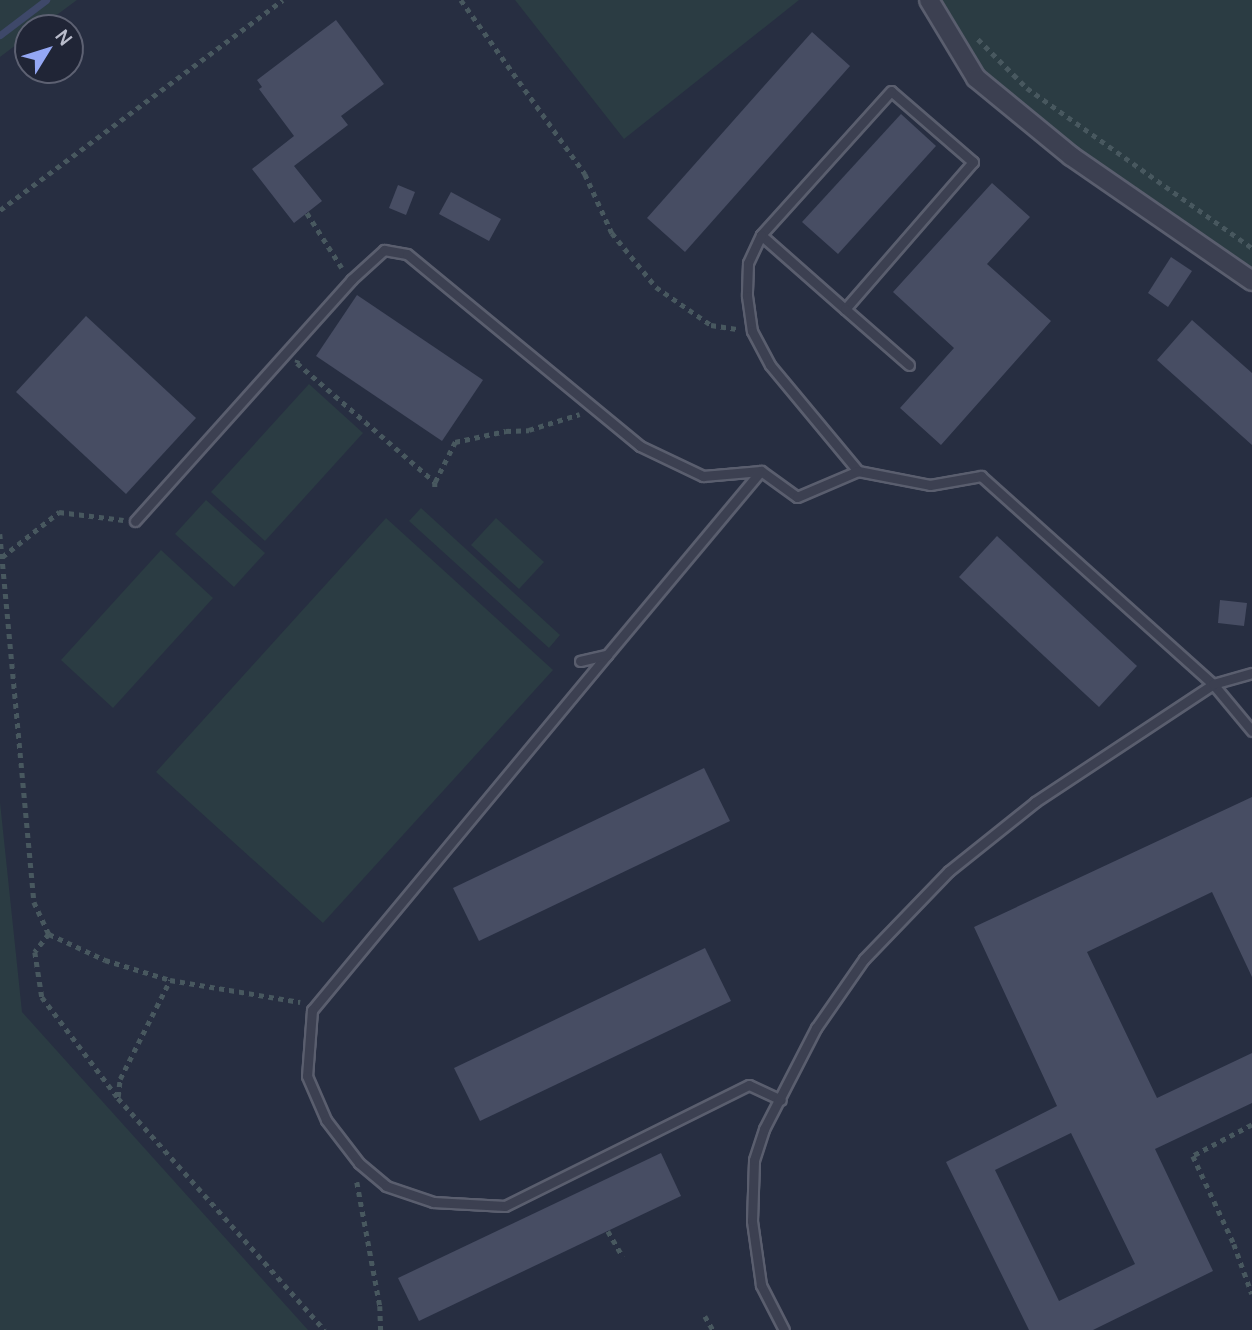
<!DOCTYPE html>
<html>
<head>
<meta charset="utf-8">
<style>
	body { margin:0 }
	#map { position:relative; width:1252px; height:1330px; overflow:hidden; background:#272e41; font-family:Manrope,sans-serif }
	div>[style] { position:absolute }
	.green>* { inset:0; background:#2b3c43 }
	.stream>* { height:7px; margin:-3.5px; padding:0 3.5px; transform-origin:3.5px; border-radius:3.5px; background:#3e4869 }
	.building>* { inset:0; background:#474d63 }
	.path>* { height:4.5px; margin-top:-2.25px; transform-origin:0; background:repeating-linear-gradient(90deg,#48585f 0 5px,transparent 0 10px) }
	.roads { filter:drop-shadow(2px 0 #5a5e6e) drop-shadow(-2px 0 #5a5e6e) drop-shadow(0 2px #5a5e6e) drop-shadow(0 -2px #5a5e6e) }
	.lane>* { height:9px; margin:-4.5px; padding:0 4.5px; transform-origin:4.5px; border-radius:4.5px; background:#3c4051 }
	.street>* { height:18px; margin:-9px; padding:0 9px; transform-origin:9px; border-radius:9px; background:#3c4051 }
	span { translate:-50% -50%; white-space:nowrap; text-align:center; line-height:1.15; -webkit-text-stroke:5px #202536; paint-order:stroke }
	.north { position:absolute; left:14px; top:14px; width:70px; height:70px; box-sizing:border-box; background:#202536; border:2px solid #5d6172; border-radius:50%; rotate:52deg; font-size:19px; font-weight:700; line-height:28px; text-align:center; color:#b9bccb }
	.north::after { content:''; display:block; margin:auto; width:24px; height:32px; background:#94a7f4; clip-path:polygon(50% 0,100% 100%,50% 72%,0 100%) }
</style>
</head>
<body>
<div id="map">
	<div class="green">
		<div style="clip-path:polygon(0 0,77px 0,39px 28px,28px 28px,28px 36px,0 57px)"></div>
		<div style="clip-path:polygon(515px 0,799px 0,624px 139px)"></div>
		<div style="clip-path:polygon(929px 0,1252px 0,1252px 281px,976px 78px)"></div>
		<div style="clip-path:polygon(309px 384px,363px 433px,265px 541px,211px 492px)"></div>
		<div style="clip-path:polygon(206px 500px,265px 553px,234px 587px,175px 534px)"></div>
		<div style="clip-path:polygon(421px 508px,560px 635px,549px 648px,409px 521px)"></div>
		<div style="clip-path:polygon(386px 518px,553px 670px,323px 923px,156px 772px)"></div>
		<div style="clip-path:polygon(496px 518px,544px 562px,519px 589px,471px 545px)"></div>
		<div style="clip-path:polygon(161px 550px,213px 598px,113px 708px,61px 660px)"></div>
		<div style="clip-path:polygon(0 802px,22px 1012px,308px 1330px,0 1330px)"></div>
	</div>
	<div class="stream">
		<div style="left:0;top:35px;width:58px;rotate:-37.3deg"></div>
	</div>
	<div class="building">
		<div style="clip-path:polygon(336px 20px,384px 84px,341px 116px,348px 125px,294px 166px,322px 201px,294px 223px,252px 169px,294px 136px,259px 89px,262px 87px,257px 80px)"></div>
		<div style="clip-path:polygon(812px 32px,850px 66px,685px 252px,647px 218px)"></div>
		<div style="clip-path:polygon(901px 114px,936px 146px,838px 254px,802px 222px)"></div>
		<div style="clip-path:polygon(992px 183px,1030px 217px,987px 264px,1051px 321px,941px 445px,900px 408px,954px 348px,893px 292px)"></div>
		<div style="clip-path:polygon(398px 185px,415px 192px,406px 215px,389px 208px)"></div>
		<div style="clip-path:polygon(451px 192px,501px 219px,489px 241px,439px 214px)"></div>
		<div style="clip-path:polygon(1171px 257px,1192px 271px,1168px 307px,1148px 293px)"></div>
		<div style="clip-path:polygon(357px 295px,483px 380px,442px 441px,316px 356px)"></div>
		<div style="clip-path:polygon(86px 316px,196px 418px,126px 494px,16px 392px)"></div>
		<div style="clip-path:polygon(1192px 320px,1252px 373px,1252px 445px,1157px 360px)"></div>
		<div style="clip-path:polygon(997px 536px,1137px 666px,1099px 707px,959px 577px)"></div>
		<div style="clip-path:polygon(1220px 600px,1247px 603px,1244px 626px,1218px 623px)"></div>
		<div style="clip-path:polygon(704px 768px,730px 821px,479px 941px,453px 888px)"></div>
		<div style="clip-path:polygon(evenodd,1252px 797px,1252px 977px,1212px 892px,1087px 952px,1157px 1098px,1252px 1053px,1252px 1103px,1155px 1149px,1213px 1271px,1093px 1330px,1029px 1330px,946px 1162px,1057px 1106px,974px 927px,1252px 797px,1071px 1133px,1135px 1264px,1059px 1301px,995px 1170px,1071px 1133px)"></div>
		<div style="clip-path:polygon(705px 948px,731px 1001px,480px 1121px,454px 1068px)"></div>
		<div style="clip-path:polygon(661px 1153px,681px 1196px,419px 1321px,398px 1278px)"></div>
	</div>
	<div class="path">
		<div style="left:461px;top:0;width:214px;rotate:54.5deg"></div>
		<div style="left:585px;top:174px;width:65px;rotate:65.4deg"></div>
		<div style="left:612px;top:233px;width:70px;rotate:50.8deg"></div>
		<div style="left:656px;top:287px;width:67px;rotate:34.6deg"></div>
		<div style="left:711px;top:325px;width:26px;rotate:9deg"></div>
		<div style="left:978px;top:39px;width:69px;rotate:45deg"></div>
		<div style="left:1027px;top:88px;width:276px;rotate:35.4deg"></div>
		<div style="left:0;top:210px;width:352px;rotate:-36.6deg"></div>
		<div style="left:307px;top:213px;width:65px;rotate:57.5deg"></div>
		<div style="left:298px;top:360px;width:3px;rotate:108deg"></div>
		<div style="left:297px;top:363px;width:182px;rotate:40.8deg"></div>
		<div style="left:435px;top:482px;width:5px;rotate:90deg"></div>
		<div style="left:435px;top:482px;width:45px;rotate:-63.4deg"></div>
		<div style="left:455px;top:442px;width:52px;rotate:-12.2deg"></div>
		<div style="left:506px;top:431px;width:23px;rotate:-2deg"></div>
		<div style="left:529px;top:430px;width:53px;rotate:-17.4deg"></div>
		<div style="left:0;top:534px;width:370px;rotate:84.7deg"></div>
		<div style="left:34px;top:902px;width:35px;rotate:65deg"></div>
		<div style="left:49px;top:934px;width:62px;rotate:24.9deg"></div>
		<div style="left:105px;top:960px;width:68px;rotate:17.1deg"></div>
		<div style="left:170px;top:980px;width:132px;rotate:9.6deg"></div>
		<div style="left:2px;top:557px;width:73px;rotate:-38.3deg"></div>
		<div style="left:59px;top:512px;width:65px;rotate:7deg"></div>
		<div style="left:49px;top:934px;width:23px;rotate:128deg"></div>
		<div style="left:35px;top:952px;width:46px;rotate:81.2deg"></div>
		<div style="left:42px;top:997px;width:126px;rotate:53deg"></div>
		<div style="left:118px;top:1098px;width:311px;rotate:48.3deg"></div>
		<div style="left:118px;top:1097px;width:18px;rotate:-84deg"></div>
		<div style="left:120px;top:1079px;width:111px;rotate:-63.2deg"></div>
		<div style="left:1252px;top:1125px;width:67px;rotate:152.3deg"></div>
		<div style="left:1193px;top:1156px;width:97px;rotate:65deg"></div>
		<div style="left:1234px;top:1244px;width:53px;rotate:70.2deg"></div>
		<div style="left:357px;top:1182px;width:126px;rotate:79.5deg"></div>
		<div style="left:380px;top:1306px;width:24px;rotate:88deg"></div>
		<div style="left:608px;top:1231px;width:30px;rotate:60deg"></div>
		<div style="left:705px;top:1316px;width:16px;rotate:60deg"></div>
	</div>
	<div class="roads">
		<div class="lane">
			<div style="left:761px;top:235px;width:112px;rotate:41.4deg"></div>
			<div style="left:845px;top:309px;width:195px;rotate:-49deg"></div>
			<div style="left:973px;top:162px;width:108px;rotate:-139.1deg"></div>
			<div style="left:891px;top:91px;width:194px;rotate:132.1deg"></div>
			<div style="left:761px;top:235px;width:31px;rotate:115deg"></div>
			<div style="left:748px;top:263px;width:33px;rotate:92deg"></div>
			<div style="left:747px;top:296px;width:35px;rotate:82deg"></div>
			<div style="left:752px;top:331px;width:38px;rotate:62deg"></div>
			<div style="left:770px;top:365px;width:138px;rotate:50.3deg"></div>
			<div style="left:858px;top:471px;width:73px;rotate:11deg"></div>
			<div style="left:930px;top:485px;width:52px;rotate:-10deg"></div>
			<div style="left:981px;top:476px;width:312px;rotate:41.9deg"></div>
			<div style="left:1213px;top:684px;width:61px;rotate:50.3deg"></div>
			<div style="left:845px;top:309px;width:85px;rotate:41.2deg"></div>
			<div style="left:135px;top:521px;width:324px;rotate:-48.1deg"></div>
			<div style="left:351px;top:280px;width:45px;rotate:-42.3deg"></div>
			<div style="left:384px;top:250px;width:23px;rotate:10deg"></div>
			<div style="left:407px;top:254px;width:302px;rotate:39.5deg"></div>
			<div style="left:640px;top:446px;width:70px;rotate:25.5deg"></div>
			<div style="left:703px;top:476px;width:58px;rotate:-4.9deg"></div>
			<div style="left:761px;top:471px;width:44px;rotate:35.8deg"></div>
			<div style="left:797px;top:497px;width:66px;rotate:-23.1deg"></div>
			<div style="left:607px;top:655px;width:462px;rotate:129.7deg"></div>
			<div style="left:312px;top:1010px;width:66px;rotate:94.3deg"></div>
			<div style="left:307px;top:1076px;width:48px;rotate:66.6deg"></div>
			<div style="left:326px;top:1120px;width:54px;rotate:52.5deg"></div>
			<div style="left:359px;top:1163px;width:35px;rotate:40deg"></div>
			<div style="left:386px;top:1186px;width:50px;rotate:18.8deg"></div>
			<div style="left:433px;top:1202px;width:72px;rotate:3.2deg"></div>
			<div style="left:505px;top:1206px;width:272px;rotate:-26.4deg"></div>
			<div style="left:749px;top:1085px;width:35px;rotate:25deg"></div>
			<div style="left:580px;top:661px;width:28px;rotate:-13deg"></div>
			<div style="left:607px;top:655px;width:240px;rotate:-50.1deg"></div>
			<div style="left:784px;top:1330px;width:51px;rotate:-117.1deg"></div>
			<div style="left:761px;top:1285px;width:65px;rotate:-98deg"></div>
			<div style="left:752px;top:1221px;width:61px;rotate:-88.1deg"></div>
			<div style="left:754px;top:1160px;width:33px;rotate:-72deg"></div>
			<div style="left:764px;top:1129px;width:114px;rotate:-62.8deg"></div>
			<div style="left:816px;top:1028px;width:84px;rotate:-55.2deg"></div>
			<div style="left:864px;top:959px;width:122px;rotate:-46deg"></div>
			<div style="left:949px;top:871px;width:110px;rotate:-38.7deg"></div>
			<div style="left:1035px;top:802px;width:214px;rotate:-33.5deg"></div>
			<div style="left:1213px;top:684px;width:41px;rotate:-15.8deg"></div>
		</div>
		<div class="street">
			<div style="left:929px;top:0;width:91px;rotate:58.9deg"></div>
			<div style="left:976px;top:78px;width:123px;rotate:39.4deg"></div>
			<div style="left:1071px;top:156px;width:220px;rotate:34.6deg"></div>
		</div>
	</div>
	<div class="north">N</div>
</div>
</body>
</html>
